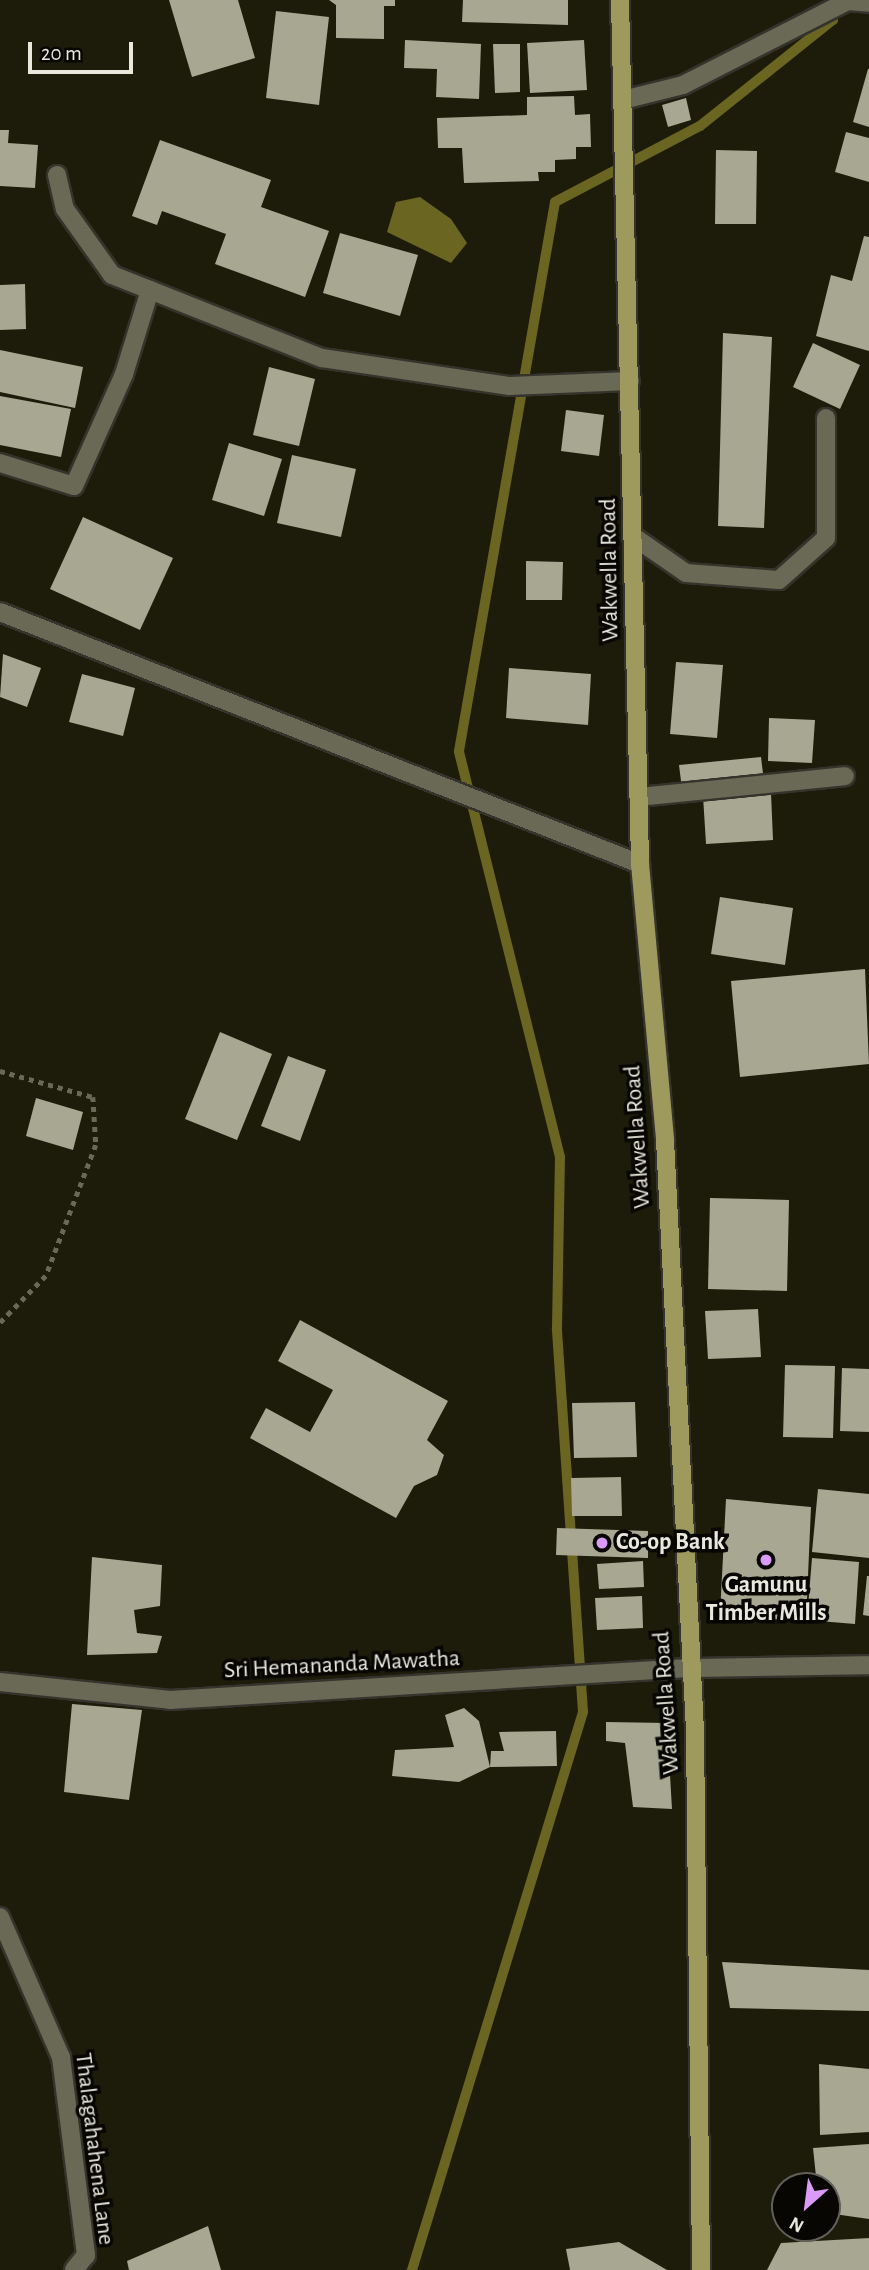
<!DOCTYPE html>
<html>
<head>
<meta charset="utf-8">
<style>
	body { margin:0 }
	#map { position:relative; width:869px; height:2270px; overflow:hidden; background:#1d1c0b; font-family:"Alegreya Sans",sans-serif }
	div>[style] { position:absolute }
	.water>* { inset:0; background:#6a6521 }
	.stream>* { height:10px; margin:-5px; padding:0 5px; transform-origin:5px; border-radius:5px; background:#6a6521 }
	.building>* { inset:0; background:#a8a792 }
	.path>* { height:4.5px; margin-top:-2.25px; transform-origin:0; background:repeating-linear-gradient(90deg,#696859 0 5px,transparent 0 10px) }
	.roads { filter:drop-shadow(2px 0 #35332c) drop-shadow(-2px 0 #35332c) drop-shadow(0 2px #35332c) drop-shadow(0 -2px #35332c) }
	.minor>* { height:18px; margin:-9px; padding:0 9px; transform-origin:9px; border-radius:9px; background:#6a6955 }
	.tertiary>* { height:18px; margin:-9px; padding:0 9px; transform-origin:9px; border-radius:9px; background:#6a6955 }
	.secondary>* { height:18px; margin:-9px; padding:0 9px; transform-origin:9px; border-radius:9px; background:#6a6955 }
	.primary>* { height:18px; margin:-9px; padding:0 9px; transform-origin:9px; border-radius:9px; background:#9e995c }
	.dots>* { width:19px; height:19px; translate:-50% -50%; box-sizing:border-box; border:4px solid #070602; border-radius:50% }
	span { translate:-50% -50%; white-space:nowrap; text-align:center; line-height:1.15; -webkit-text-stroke:7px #070602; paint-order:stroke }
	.street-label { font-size:24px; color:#e8e8dd }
	.poi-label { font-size:24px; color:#e8e8dd; font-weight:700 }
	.left { translate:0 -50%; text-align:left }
	.north { position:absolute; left:771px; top:2172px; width:70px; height:70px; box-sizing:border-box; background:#070602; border:2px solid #61605a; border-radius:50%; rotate:208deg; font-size:19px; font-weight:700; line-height:28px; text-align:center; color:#e8e8dd }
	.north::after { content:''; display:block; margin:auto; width:24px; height:32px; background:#da9af7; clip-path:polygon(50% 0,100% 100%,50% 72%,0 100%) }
	.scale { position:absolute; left:28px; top:42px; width:105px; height:32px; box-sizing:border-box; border:4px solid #e8e8dd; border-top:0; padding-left:9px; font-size:21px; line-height:24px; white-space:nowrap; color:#e8e8dd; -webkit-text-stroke:5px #070602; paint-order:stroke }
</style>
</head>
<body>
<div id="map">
	<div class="water">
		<div style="clip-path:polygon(420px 197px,451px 219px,467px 243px,451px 263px,387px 232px,396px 202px)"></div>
	</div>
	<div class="stream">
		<div style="left:412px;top:2270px;width:584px;rotate:-72.96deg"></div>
		<div style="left:583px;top:1712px;width:385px;rotate:-93.9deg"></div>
		<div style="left:557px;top:1328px;width:171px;rotate:-89deg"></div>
		<div style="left:560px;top:1157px;width:418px;rotate:-104deg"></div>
		<div style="left:459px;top:751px;width:557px;rotate:-80.08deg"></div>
		<div style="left:555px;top:202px;width:164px;rotate:-27.7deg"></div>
		<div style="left:700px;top:126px;width:170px;rotate:-38.6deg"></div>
		<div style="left:833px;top:20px;width:15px;rotate:-94deg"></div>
	</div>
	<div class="building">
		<div style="clip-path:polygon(169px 0,238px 0,255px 58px,192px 77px)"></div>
		<div style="clip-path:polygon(329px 0,395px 0,395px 6px,384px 6px,384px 39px,336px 38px,336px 5px)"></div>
		<div style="clip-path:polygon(463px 0,568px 0,568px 25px,462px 22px)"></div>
		<div style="clip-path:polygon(276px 11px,329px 17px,319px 105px,266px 98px)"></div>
		<div style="clip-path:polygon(405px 40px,481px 44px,479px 99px,436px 97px,437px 69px,404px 68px)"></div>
		<div style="clip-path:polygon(584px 40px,587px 90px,530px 93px,527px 43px)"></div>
		<div style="clip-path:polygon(493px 44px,520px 44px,520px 92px,495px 93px)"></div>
		<div style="clip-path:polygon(868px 69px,869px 69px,869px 127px,853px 122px)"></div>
		<div style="clip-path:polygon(574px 96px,575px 115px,590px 114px,591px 147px,576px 147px,576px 159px,555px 160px,555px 172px,538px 172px,539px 181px,464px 183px,462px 148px,438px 148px,437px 118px,527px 115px,527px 97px)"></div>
		<div style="clip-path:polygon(686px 98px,691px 120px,668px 127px,662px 105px)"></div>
		<div style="clip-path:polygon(0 130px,9px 130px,8px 143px,38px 145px,35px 188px,0 186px)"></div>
		<div style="clip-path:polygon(846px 132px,869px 138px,869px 182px,835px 172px)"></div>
		<div style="clip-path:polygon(160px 140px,271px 180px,261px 207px,329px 231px,305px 297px,215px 264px,226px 234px,162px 211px,157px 225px,132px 216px)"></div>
		<div style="clip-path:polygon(716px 150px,757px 151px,756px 224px,715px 224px)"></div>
		<div style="clip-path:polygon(340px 233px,418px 255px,400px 316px,323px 293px)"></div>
		<div style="clip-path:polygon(864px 236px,869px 237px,869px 351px,816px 336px,831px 275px,852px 281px)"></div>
		<div style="clip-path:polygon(25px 284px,26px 329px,0 330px,0 285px)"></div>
		<div style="clip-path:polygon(723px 333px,772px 337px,764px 528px,718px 526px)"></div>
		<div style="clip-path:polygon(813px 343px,860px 365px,840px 409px,793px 387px)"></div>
		<div style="clip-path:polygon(0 350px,83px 367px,75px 408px,0 392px)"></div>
		<div style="clip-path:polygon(269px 367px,315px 379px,299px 446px,253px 435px)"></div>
		<div style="clip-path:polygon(0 396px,71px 409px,61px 457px,0 445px)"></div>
		<div style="clip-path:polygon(566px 410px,604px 415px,599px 456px,561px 451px)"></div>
		<div style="clip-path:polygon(229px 443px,282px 459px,264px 516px,212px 500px)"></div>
		<div style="clip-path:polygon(292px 455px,356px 469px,341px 537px,277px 523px)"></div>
		<div style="clip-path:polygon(83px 517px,173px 558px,140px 630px,50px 589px)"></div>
		<div style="clip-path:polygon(526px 561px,563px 562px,562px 600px,526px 600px)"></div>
		<div style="clip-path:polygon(3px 654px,41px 668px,27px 707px,0 697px)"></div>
		<div style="clip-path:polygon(676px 662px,723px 665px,717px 738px,670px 734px)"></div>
		<div style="clip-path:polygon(509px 668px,591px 674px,588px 725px,506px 718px)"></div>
		<div style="clip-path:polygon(82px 674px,135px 688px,123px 736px,69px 722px)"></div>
		<div style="clip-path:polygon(769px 718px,815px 720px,812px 763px,768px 761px)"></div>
		<div style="clip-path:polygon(761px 757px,764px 782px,682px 789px,679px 765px)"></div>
		<div style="clip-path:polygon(771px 793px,773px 840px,706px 844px,703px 796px)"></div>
		<div style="clip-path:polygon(720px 897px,793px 908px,785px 965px,711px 954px)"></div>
		<div style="clip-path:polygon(865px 969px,869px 1064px,740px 1077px,731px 981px)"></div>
		<div style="clip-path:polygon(220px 1032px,272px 1054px,237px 1140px,185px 1119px)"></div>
		<div style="clip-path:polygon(288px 1056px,326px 1070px,300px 1141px,261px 1126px)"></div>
		<div style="clip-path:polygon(36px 1098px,83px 1112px,73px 1150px,26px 1136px)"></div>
		<div style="clip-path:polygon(710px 1198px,789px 1200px,787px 1291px,708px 1289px)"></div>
		<div style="clip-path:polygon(758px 1309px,761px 1357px,708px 1359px,705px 1311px)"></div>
		<div style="clip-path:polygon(300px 1320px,448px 1401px,427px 1440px,444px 1455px,437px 1475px,414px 1486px,396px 1518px,250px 1438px,266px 1408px,310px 1432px,333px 1390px,278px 1361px)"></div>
		<div style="clip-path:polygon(785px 1365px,835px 1366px,833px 1438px,783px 1437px)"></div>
		<div style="clip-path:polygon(842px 1368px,869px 1369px,869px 1432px,840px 1431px)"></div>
		<div style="clip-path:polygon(635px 1402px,637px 1457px,574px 1458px,572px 1403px)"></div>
		<div style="clip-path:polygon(621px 1477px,622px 1516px,572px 1516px,571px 1478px)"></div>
		<div style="clip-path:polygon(818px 1489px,869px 1494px,869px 1558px,812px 1552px)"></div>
		<div style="clip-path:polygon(726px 1499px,811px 1507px,806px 1622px,720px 1614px)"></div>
		<div style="clip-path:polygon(557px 1528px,648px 1531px,648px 1558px,556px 1555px)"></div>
		<div style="clip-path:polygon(92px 1557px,162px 1565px,160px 1606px,134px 1610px,137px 1633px,162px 1636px,157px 1653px,87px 1655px)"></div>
		<div style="clip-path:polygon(812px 1558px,859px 1562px,855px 1624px,807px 1620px)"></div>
		<div style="clip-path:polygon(643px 1561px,644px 1587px,599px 1589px,597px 1564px)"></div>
		<div style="clip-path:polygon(867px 1576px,869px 1576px,869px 1616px,863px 1615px)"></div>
		<div style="clip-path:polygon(642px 1596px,643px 1628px,597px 1630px,595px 1598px)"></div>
		<div style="clip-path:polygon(72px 1704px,142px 1710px,129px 1800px,64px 1792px)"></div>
		<div style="clip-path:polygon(464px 1708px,479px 1721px,490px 1767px,459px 1782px,392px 1776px,395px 1750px,454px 1747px,445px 1715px)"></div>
		<div style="clip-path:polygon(606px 1722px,667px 1723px,672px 1809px,633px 1807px,625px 1743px,606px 1741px)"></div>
		<div style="clip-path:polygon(556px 1731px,557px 1766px,490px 1767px,491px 1751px,504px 1751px,499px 1732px)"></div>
		<div style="clip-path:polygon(722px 1962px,869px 1970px,869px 2011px,730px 2008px)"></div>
		<div style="clip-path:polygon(819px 2064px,869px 2069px,869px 2132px,820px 2135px)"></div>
		<div style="clip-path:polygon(869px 2144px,869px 2219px,827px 2213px,827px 2186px,817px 2186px,813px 2148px)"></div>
		<div style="clip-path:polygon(208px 2226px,221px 2270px,129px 2270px,127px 2261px)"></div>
		<div style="clip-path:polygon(869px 2238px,869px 2270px,767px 2270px,781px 2243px)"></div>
		<div style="clip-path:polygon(619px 2242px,667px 2270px,570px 2270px,566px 2249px)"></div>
	</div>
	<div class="path">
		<div style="left:0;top:1071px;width:97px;rotate:15.6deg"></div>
		<div style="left:93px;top:1097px;width:48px;rotate:86.4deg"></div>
		<div style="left:96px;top:1145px;width:140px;rotate:110.9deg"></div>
		<div style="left:46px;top:1276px;width:66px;rotate:134.4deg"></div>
	</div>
	<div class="roads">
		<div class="minor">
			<div style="left:623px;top:100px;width:62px;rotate:-14deg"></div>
			<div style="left:683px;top:85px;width:185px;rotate:-27deg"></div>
			<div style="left:848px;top:1px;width:21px;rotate:5deg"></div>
			<div style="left:57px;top:175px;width:35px;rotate:77deg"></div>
			<div style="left:65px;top:209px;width:81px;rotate:54.5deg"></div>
			<div style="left:112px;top:275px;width:226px;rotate:21.6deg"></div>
			<div style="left:322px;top:358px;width:190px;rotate:8.5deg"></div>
			<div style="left:510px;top:386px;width:120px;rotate:-2.4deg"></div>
			<div style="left:0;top:463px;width:77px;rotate:17.3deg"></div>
			<div style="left:74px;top:486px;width:123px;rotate:-65.9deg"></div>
			<div style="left:124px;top:374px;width:88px;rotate:-72.8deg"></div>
			<div style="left:634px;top:537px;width:63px;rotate:34.7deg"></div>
			<div style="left:686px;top:573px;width:93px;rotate:4.3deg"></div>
			<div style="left:779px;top:580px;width:63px;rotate:-41.8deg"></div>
			<div style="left:826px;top:538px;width:120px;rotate:-90deg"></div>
			<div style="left:0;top:612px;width:688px;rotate:21.49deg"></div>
			<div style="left:639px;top:797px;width:207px;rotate:-5.8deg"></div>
			<div style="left:0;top:1917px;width:153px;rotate:66.5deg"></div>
			<div style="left:61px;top:2057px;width:200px;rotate:82.8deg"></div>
			<div style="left:86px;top:2255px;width:19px;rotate:129deg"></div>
		</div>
		<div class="tertiary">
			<div style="left:688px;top:1668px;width:181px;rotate:-0.9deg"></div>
		</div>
		<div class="secondary">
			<div style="left:0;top:1682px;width:171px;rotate:6deg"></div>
			<div style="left:170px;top:1700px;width:519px;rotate:-3.54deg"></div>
		</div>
		<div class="primary">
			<div style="left:620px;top:0;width:864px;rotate:88.67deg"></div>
			<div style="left:640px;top:864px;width:277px;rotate:84.8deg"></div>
			<div style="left:665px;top:1140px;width:592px;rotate:87.09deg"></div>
			<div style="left:695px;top:1731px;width:539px;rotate:89.36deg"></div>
		</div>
	</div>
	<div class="dots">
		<div style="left:602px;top:1543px;background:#da9af7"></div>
		<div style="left:766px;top:1560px;background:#da9af7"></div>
	</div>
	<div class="street-label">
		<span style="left:610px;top:570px;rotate:-91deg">Wakwella Road</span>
		<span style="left:638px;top:1137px;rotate:-94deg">Wakwella Road</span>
		<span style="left:342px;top:1665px;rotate:-3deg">Sri Hemananda Mawatha</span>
		<span style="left:667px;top:1703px;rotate:-94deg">Wakwella Road</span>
		<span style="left:94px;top:2149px;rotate:83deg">Thalagahahena Lane</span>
	</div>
	<div class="poi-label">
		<span class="left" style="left:616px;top:1543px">Co-op Bank</span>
		<span style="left:766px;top:1600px">Gamunu<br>Timber Mills</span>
	</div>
	<div class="north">N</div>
	<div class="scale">20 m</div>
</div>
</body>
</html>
